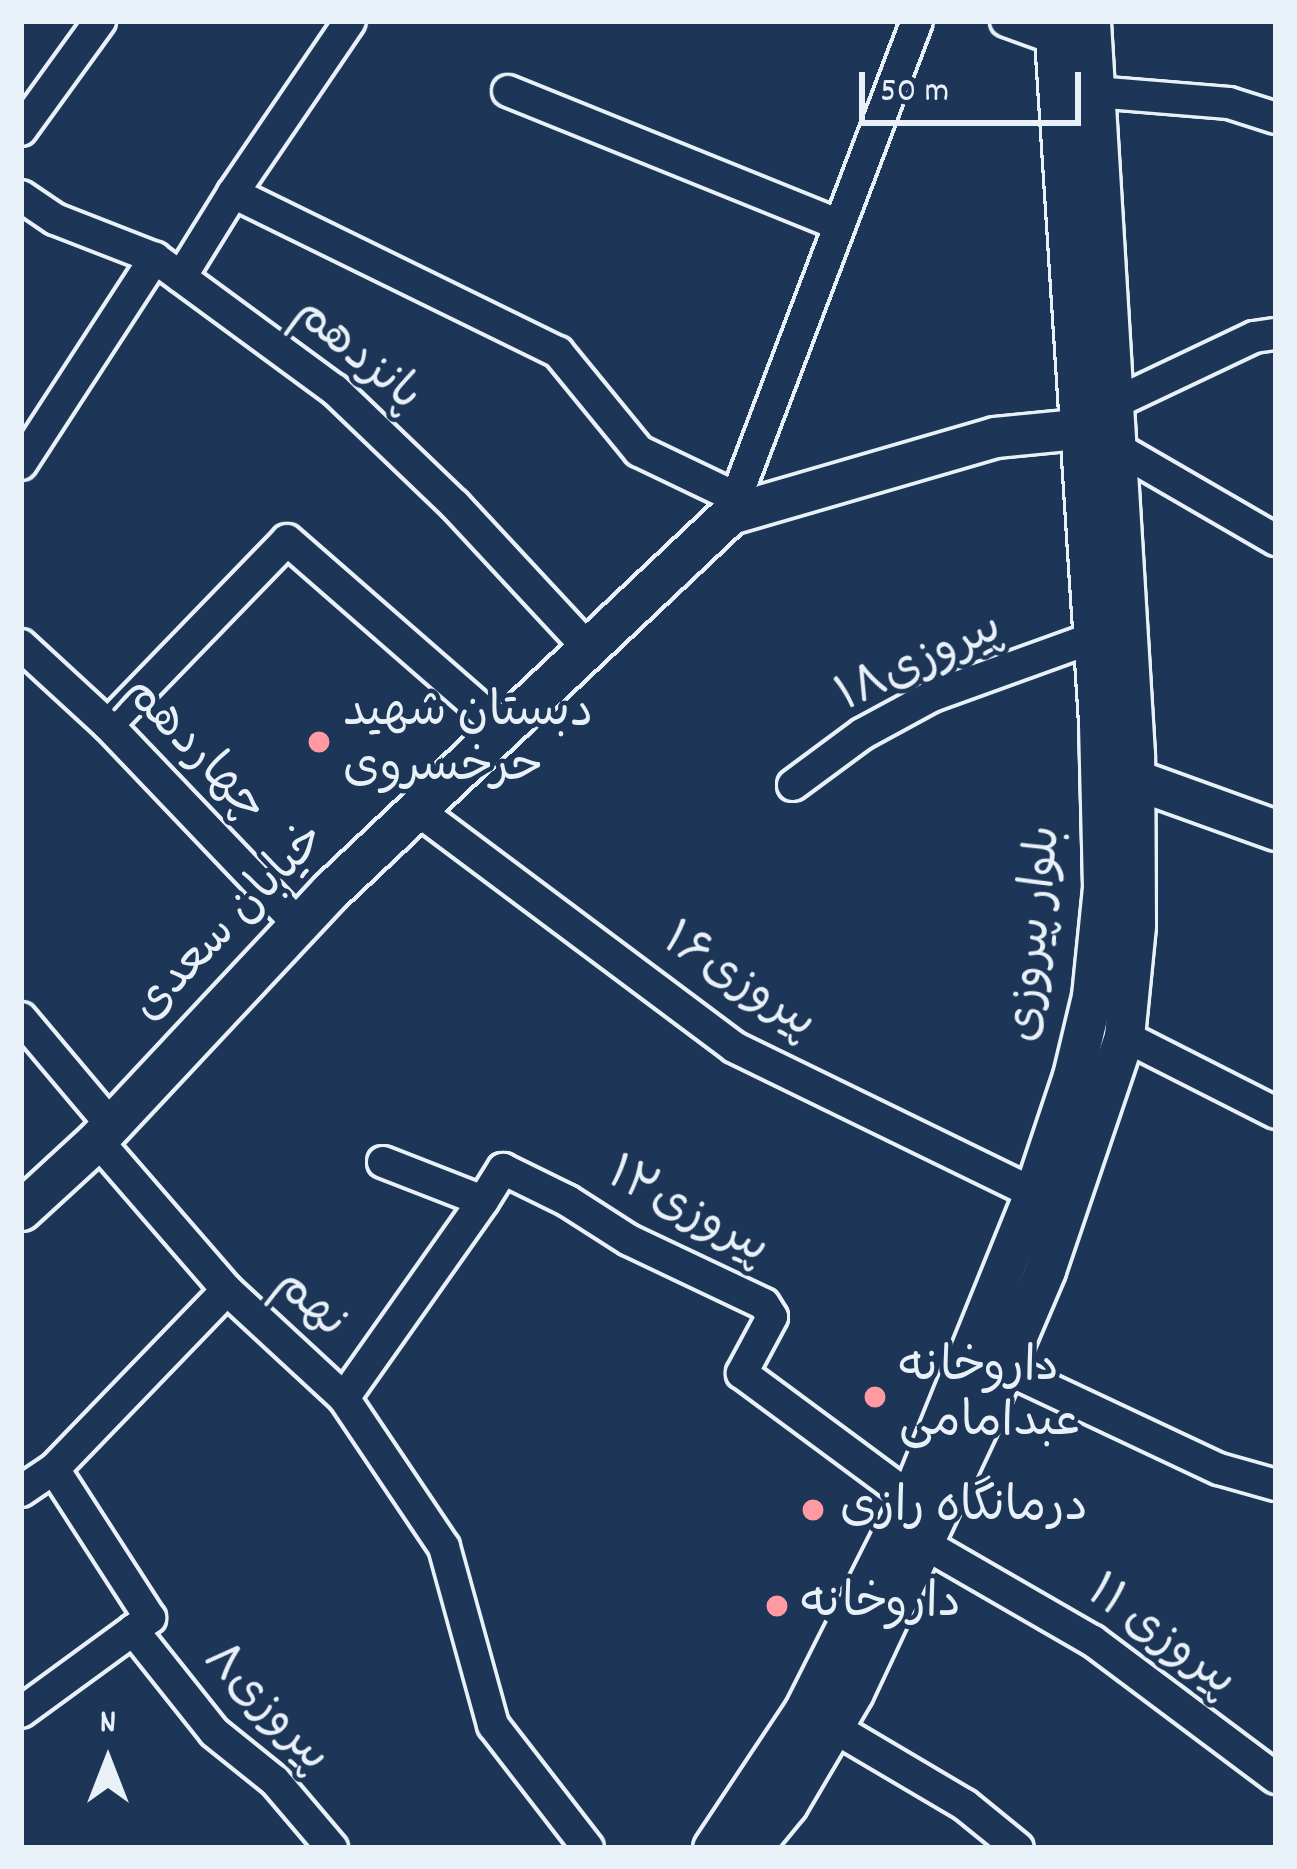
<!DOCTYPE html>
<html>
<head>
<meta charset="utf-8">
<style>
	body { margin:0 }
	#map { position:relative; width:1297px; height:1869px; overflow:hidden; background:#1d3557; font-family:Dekko,"Playpen Sans Arabic",sans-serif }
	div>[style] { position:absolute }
	.roads { filter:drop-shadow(3px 0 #e8f1f8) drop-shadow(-3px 0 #e8f1f8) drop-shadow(0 3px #e8f1f8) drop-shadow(0 -3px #e8f1f8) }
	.minor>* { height:30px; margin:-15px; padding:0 15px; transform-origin:15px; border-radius:15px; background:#1d3557 }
	.tertiary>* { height:39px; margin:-19.5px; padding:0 19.5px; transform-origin:19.5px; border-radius:19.5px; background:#1d3557 }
	.dots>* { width:33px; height:33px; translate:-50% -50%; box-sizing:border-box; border:6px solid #1d3557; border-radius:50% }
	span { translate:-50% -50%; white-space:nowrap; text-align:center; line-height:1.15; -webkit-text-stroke:9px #1d3557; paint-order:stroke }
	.street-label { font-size:48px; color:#e8f1f8 }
	.poi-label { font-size:48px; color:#e8f1f8 }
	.left { translate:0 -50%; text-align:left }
	.frame { position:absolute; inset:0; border:24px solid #e8f1f8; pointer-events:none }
	.north { position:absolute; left:48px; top:1701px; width:120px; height:120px; -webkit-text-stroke:9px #1d3557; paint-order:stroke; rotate:0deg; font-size:33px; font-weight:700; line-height:48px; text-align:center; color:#e8f1f8 }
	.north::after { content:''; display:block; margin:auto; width:42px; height:54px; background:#e8f1f8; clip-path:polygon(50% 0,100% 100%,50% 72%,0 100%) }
	.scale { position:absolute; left:859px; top:72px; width:222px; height:54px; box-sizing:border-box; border:6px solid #e8f1f8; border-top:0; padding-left:15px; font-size:36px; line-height:42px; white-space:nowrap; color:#e8f1f8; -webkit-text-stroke:9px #1d3557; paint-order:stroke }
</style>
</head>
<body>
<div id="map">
	<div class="roads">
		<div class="minor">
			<div style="left:1006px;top:21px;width:53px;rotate:19.8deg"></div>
			<div style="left:508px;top:91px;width:357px;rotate:22deg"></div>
			<div style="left:1095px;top:92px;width:134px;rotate:4.7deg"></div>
			<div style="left:1229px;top:103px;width:49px;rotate:17.7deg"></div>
			<div style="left:21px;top:130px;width:135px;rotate:-54.1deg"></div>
			<div style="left:233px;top:193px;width:208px;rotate:-55.8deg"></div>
			<div style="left:21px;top:196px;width:41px;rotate:34.1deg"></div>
			<div style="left:55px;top:219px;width:107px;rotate:21.3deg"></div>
			<div style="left:155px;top:258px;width:223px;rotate:36.3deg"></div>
			<div style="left:335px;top:390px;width:166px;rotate:43.8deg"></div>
			<div style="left:455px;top:505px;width:194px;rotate:47.1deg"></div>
			<div style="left:181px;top:277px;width:99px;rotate:-58.2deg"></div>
			<div style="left:233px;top:193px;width:362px;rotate:26.1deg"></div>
			<div style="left:558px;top:352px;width:128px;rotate:50.7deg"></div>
			<div style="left:639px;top:451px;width:106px;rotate:25.6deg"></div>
			<div style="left:1115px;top:403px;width:154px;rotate:-25.4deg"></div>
			<div style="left:1254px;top:337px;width:22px;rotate:-8deg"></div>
			<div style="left:1117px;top:448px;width:184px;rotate:30.1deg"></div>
			<div style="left:21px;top:464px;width:246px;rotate:-57deg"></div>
			<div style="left:730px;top:514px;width:527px;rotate:-69.23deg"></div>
			<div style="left:21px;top:645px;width:118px;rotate:42.6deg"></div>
			<div style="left:108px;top:725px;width:275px;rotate:46.3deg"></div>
			<div style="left:108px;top:725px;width:257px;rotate:-45.9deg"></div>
			<div style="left:287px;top:540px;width:283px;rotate:41.1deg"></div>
			<div style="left:793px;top:785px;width:86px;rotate:-36.5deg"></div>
			<div style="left:862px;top:734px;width:80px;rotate:-28.5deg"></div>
			<div style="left:932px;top:696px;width:170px;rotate:-19.9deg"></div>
			<div style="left:416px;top:809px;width:397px;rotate:36.8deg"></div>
			<div style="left:734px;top:1047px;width:334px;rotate:26deg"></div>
			<div style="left:21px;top:1018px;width:140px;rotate:49.9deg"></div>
			<div style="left:1124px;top:1036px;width:170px;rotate:26.9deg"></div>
			<div style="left:97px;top:1140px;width:198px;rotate:49.1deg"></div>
			<div style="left:227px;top:1290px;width:159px;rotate:42.7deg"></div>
			<div style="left:344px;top:1398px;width:179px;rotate:56.1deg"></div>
			<div style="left:444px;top:1547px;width:185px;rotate:74.6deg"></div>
			<div style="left:493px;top:1725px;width:155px;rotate:52.3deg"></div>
			<div style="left:383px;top:1162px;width:107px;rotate:21.3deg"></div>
			<div style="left:483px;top:1201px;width:38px;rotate:-58deg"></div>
			<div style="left:503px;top:1169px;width:72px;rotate:26.2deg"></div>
			<div style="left:568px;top:1201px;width:72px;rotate:32.6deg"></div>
			<div style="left:629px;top:1240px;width:149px;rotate:25.4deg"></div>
			<div style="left:764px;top:1304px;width:15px;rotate:58deg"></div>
			<div style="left:772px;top:1317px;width:64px;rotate:118.2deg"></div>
			<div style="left:742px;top:1373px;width:210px;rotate:36.5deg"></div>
			<div style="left:1004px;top:1368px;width:238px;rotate:25.2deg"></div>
			<div style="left:1219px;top:1469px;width:59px;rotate:15.7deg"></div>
			<div style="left:344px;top:1398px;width:241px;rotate:-54.8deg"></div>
			<div style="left:21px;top:1491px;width:40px;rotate:-34deg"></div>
			<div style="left:54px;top:1469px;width:249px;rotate:-46deg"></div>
			<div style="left:923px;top:1543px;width:196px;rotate:30deg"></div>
			<div style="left:1093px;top:1641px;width:229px;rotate:36.8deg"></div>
			<div style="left:133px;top:1630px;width:130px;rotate:51.5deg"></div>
			<div style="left:214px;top:1732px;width:78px;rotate:38.8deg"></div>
			<div style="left:275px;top:1781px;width:88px;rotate:49.6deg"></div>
			<div style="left:21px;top:1712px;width:160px;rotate:-36.1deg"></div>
			<div style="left:150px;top:1618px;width:177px;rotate:-122.8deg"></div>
			<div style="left:833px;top:1727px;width:153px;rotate:30.6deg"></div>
			<div style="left:965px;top:1805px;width:68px;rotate:39.1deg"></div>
		</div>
		<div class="tertiary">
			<div style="left:1134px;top:779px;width:151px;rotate:19.8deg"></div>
			<div style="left:21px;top:1210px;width:103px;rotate:-42.6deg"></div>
			<div style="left:97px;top:1140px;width:340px;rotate:-46.9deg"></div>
			<div style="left:329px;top:892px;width:551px;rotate:-43.31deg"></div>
			<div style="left:730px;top:514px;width:276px;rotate:-16.2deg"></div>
			<div style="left:995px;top:437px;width:82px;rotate:-5.6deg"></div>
			<div style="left:713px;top:1848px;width:164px;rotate:-56.4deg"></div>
			<div style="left:804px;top:1711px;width:238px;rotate:-63.3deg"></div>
			<div style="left:911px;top:1498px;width:329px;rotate:-68deg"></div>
			<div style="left:1034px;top:1193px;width:123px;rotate:-71.6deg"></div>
			<div style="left:1073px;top:1076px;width:82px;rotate:-76.6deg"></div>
			<div style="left:1092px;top:996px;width:110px;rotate:-84.2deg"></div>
			<div style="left:1103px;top:887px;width:166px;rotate:-91.4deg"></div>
			<div style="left:1099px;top:721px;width:701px;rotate:-93.68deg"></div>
			<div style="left:751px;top:1848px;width:57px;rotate:-50.7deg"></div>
			<div style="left:787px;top:1804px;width:130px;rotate:-59.5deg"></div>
			<div style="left:853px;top:1692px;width:328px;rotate:-64.9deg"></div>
			<div style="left:992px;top:1395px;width:136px;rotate:-67deg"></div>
			<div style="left:1045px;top:1270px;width:247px;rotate:-71.3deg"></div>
			<div style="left:1124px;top:1036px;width:112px;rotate:-84.3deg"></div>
			<div style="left:1135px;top:925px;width:171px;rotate:-90.3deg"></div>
			<div style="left:1134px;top:754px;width:734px;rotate:-93.44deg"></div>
		</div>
	</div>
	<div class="dots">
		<div style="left:319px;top:742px;background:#ff9aa2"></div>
		<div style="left:875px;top:1397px;background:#ff9aa2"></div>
		<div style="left:813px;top:1510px;background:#ff9aa2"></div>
		<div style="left:777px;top:1606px;background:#ff9aa2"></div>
	</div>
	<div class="street-label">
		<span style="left:356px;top:356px;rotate:40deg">پانزدهم</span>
		<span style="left:920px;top:664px;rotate:-25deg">پیروزی۱۸</span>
		<span style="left:193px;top:751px;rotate:46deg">چهاردهم</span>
		<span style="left:231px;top:924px;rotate:-46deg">خیابان سعدی</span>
		<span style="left:1037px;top:934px;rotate:-84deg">بلوار پیروزی</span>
		<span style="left:738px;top:983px;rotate:33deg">پیروزی۱۶</span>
		<span style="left:687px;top:1213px;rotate:28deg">پیروزی۱۲</span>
		<span style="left:309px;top:1305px;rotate:42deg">نهم</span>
		<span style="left:1160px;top:1638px;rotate:36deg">پیروزی ۱۱</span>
		<span style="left:265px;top:1709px;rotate:46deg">پیروزی۸</span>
	</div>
	<div class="poi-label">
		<span class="left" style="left:343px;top:742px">دبستان شهید<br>حرخسروی</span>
		<span class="left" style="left:899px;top:1397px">داروخانه<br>عبدامامی</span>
		<span class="left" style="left:840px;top:1510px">درمانگاه رازی</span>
		<span class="left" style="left:801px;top:1606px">داروخانه</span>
	</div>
	<div class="frame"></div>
	<div class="north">N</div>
	<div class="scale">50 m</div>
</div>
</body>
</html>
